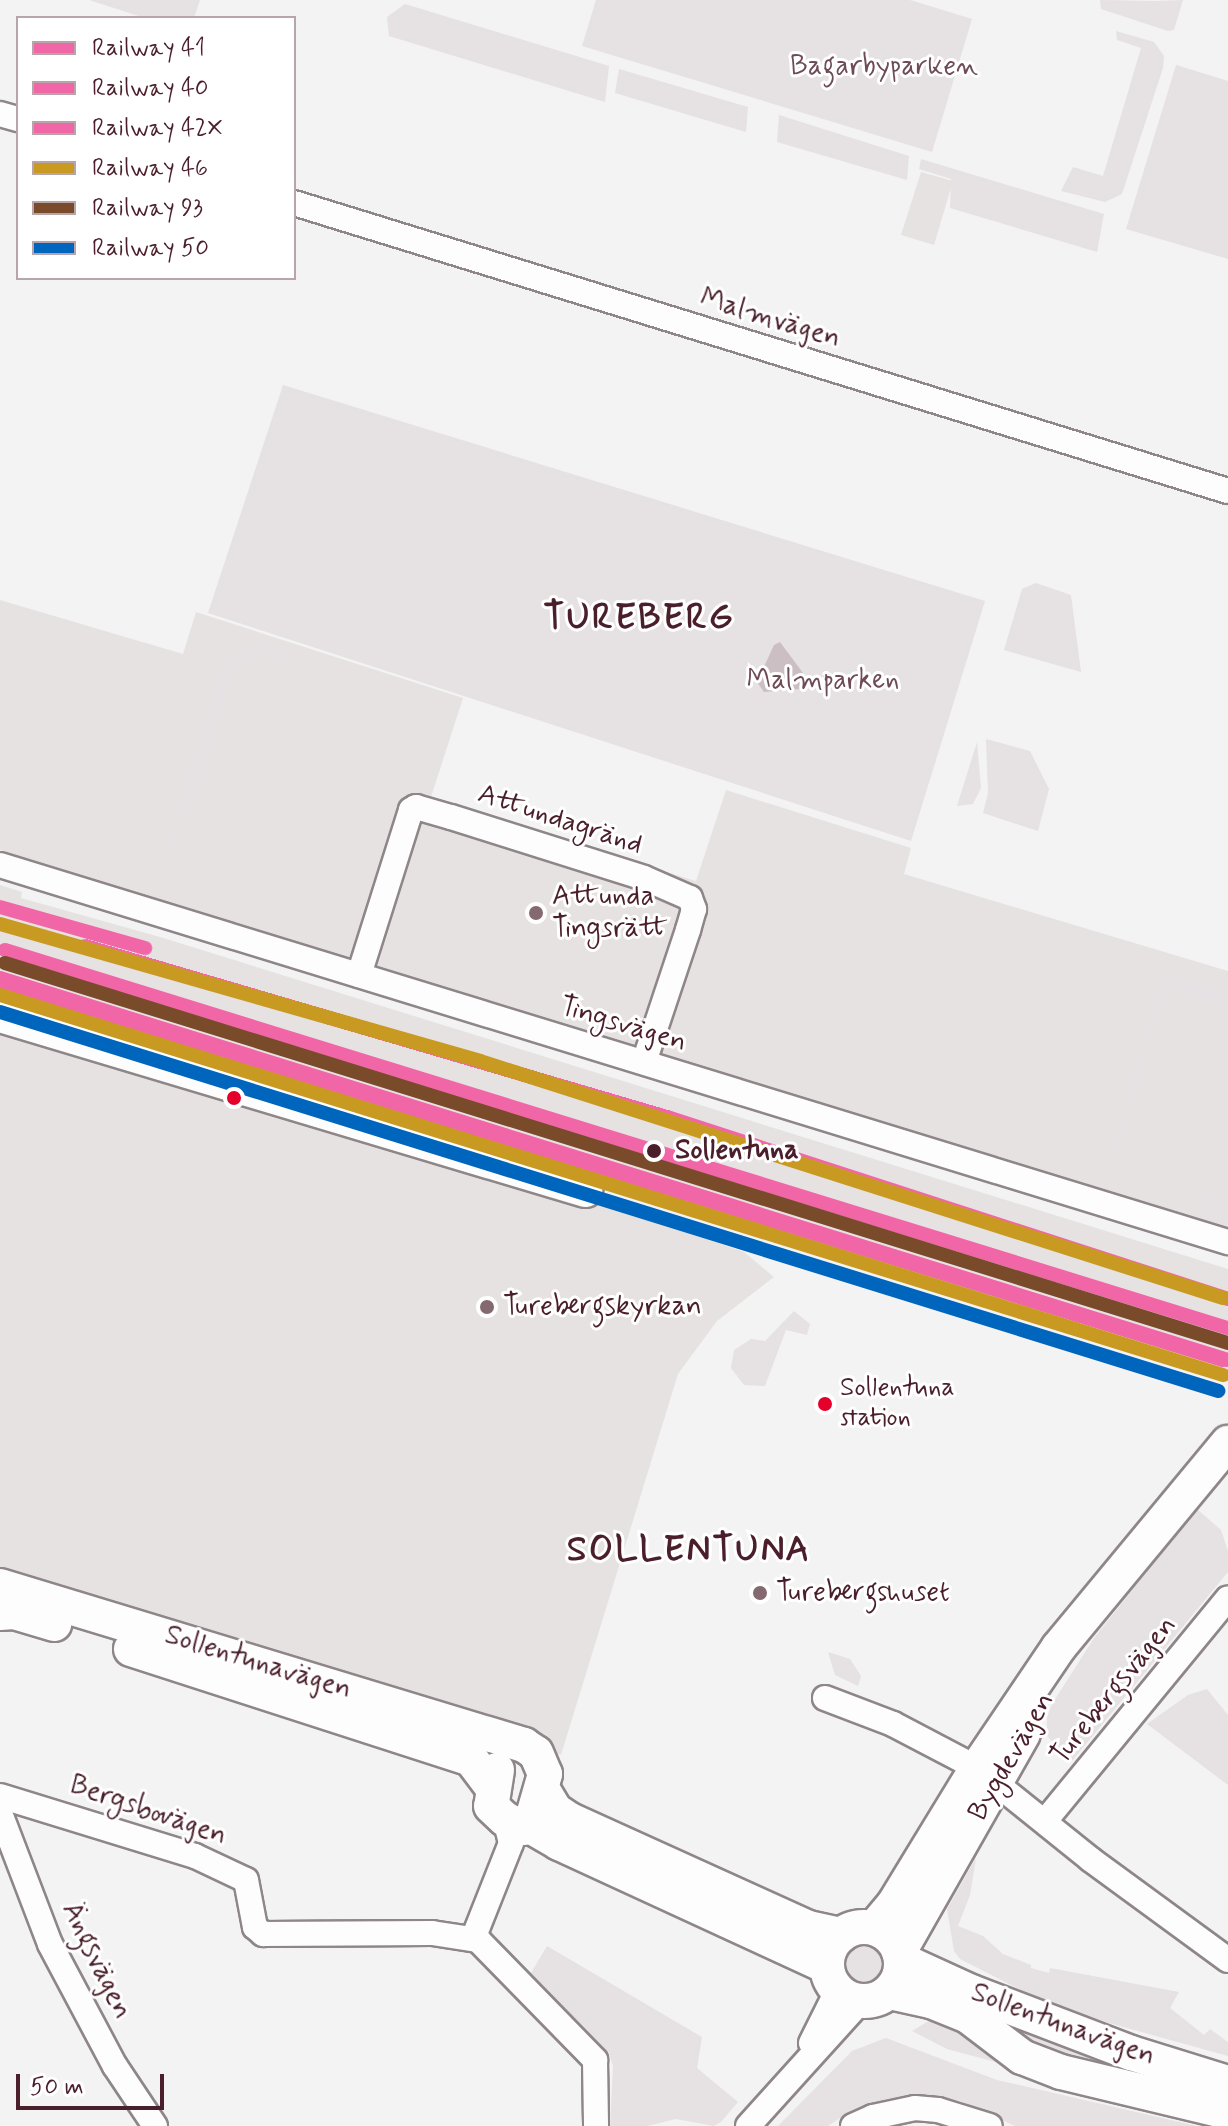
<!DOCTYPE html>
<html>
<head>
<meta charset="utf-8">
<style>
	body { margin:0 }
	#map { position:relative; width:1228px; height:2126px; overflow:hidden; background:#f3f3f3; font-family:Mynerve,sans-serif }
	div>[style] { position:absolute }
	.built>* { inset:0; background:#e6e2e2 }
	.green>* { inset:0; background:#e6e1e2 }
	.round { border-radius:50% }
	.water>* { inset:0; background:#cbbfc3 }
	.roads { filter:drop-shadow(2px 0 #8e8688) drop-shadow(-2px 0 #8e8688) drop-shadow(0 2px #8e8688) drop-shadow(0 -2px #8e8688) }
	.street>* { height:24px; margin:-12px; padding:0 12px; transform-origin:12px; border-radius:12px; background:#fdfdfd }
	.secondary>* { height:34px; margin:-17px; padding:0 17px; transform-origin:17px; border-radius:17px; background:#fdfdfd }
	.secondary>.ring { margin:-17px; padding:0; box-sizing:content-box; background:none; border:34px solid #fdfdfd; border-radius:50% }
	.rail-1>* { height:14px; margin:-7px; padding:0 7px; transform-origin:7px; border-radius:7px; background:#f166a7 }
	.rail-2>* { height:14px; margin:-7px; padding:0 7px; transform-origin:7px; border-radius:7px; background:#f166a7 }
	.rail-3>* { height:14px; margin:-7px; padding:0 7px; transform-origin:7px; border-radius:7px; background:#f166a7 }
	.rail-4>* { height:14px; margin:-7px; padding:0 7px; transform-origin:7px; border-radius:7px; background:#c99a21 }
	.rail-5>* { height:14px; margin:-7px; padding:0 7px; transform-origin:7px; border-radius:7px; background:#7a4b2a }
	.rail-6>* { height:14px; margin:-7px; padding:0 7px; transform-origin:7px; border-radius:7px; background:#0065bd }
	.dots>* { width:22px; height:22px; translate:-50% -50%; box-sizing:border-box; border:4px solid #fff; border-radius:50% }
	span { translate:-50% -50%; white-space:nowrap; text-align:center; line-height:1.15; -webkit-text-stroke:6px #fff; paint-order:stroke }
	.bus-label { font-size:26px; color:#4a1f2b }
	.left { translate:0 -50%; text-align:left }
	.park-label { font-size:28px; color:#6e4c56 }
	.street-label { font-size:28px; color:#4a1f2b }
	.poi-label { font-size:28px; color:#4a1f2b }
	.stop-label { font-size:28px; color:#4a1f2b; font-weight:700 }
	.district-label { font-size:36px; color:#4a1f2b; font-weight:700; letter-spacing:2px }
	.legend { position:absolute; left:16px; top:16px; width:280px; height:264px; box-sizing:border-box; background:#fff; border:2px solid #b7a5aa; margin:0; padding:10px 14px; list-style:none; font-size:24px; color:#4a1f2b }
	.legend li { display:flex; align-items:center; gap:16px; height:40px }
	.legend b { width:40px; border:2px solid #b7a5aa }
	.scale { position:absolute; left:16px; top:2074px; width:148px; height:36px; box-sizing:border-box; border:4px solid #4a1f2b; border-top:0; padding-left:10px; font-size:24px; line-height:28px; white-space:nowrap; color:#4a1f2b; -webkit-text-stroke:6px #fff; paint-order:stroke }
</style>
</head>
<body>
<div id="map">
	<div class="built">
		<div style="clip-path:polygon(921px 172px,953px 181px,934px 245px,901px 235px)"></div>
		<div style="clip-path:polygon(0 600px,183px 654px,196px 612px,463px 698px,430px 800px,696px 881px,726px 790px,911px 848px,904px 874px,1228px 971px,1228px 1236px,0 850px)"></div>
		<div style="clip-path:polygon(0 885px,22px 892px,21px 898px,160px 937px,1228px 1269px,1228px 1378px,0 995px)"></div>
		<div style="clip-path:polygon(0 1030px,504px 1171px,744px 1252px,774px 1277px,717px 1321px,678px 1374px,561px 1755px,0 1580px)"></div>
	</div>
	<div class="green">
		<div style="clip-path:polygon(89px 0,200px 0,194px 18px,145px 18px)"></div>
		<div style="clip-path:polygon(596px 0,910px 0,972px 19px,932px 152px,582px 46px)"></div>
		<div style="clip-path:polygon(1100px 0,1155px 1px,1183px 0,1174px 30px,1168px 31px,1101px 9px)"></div>
		<div style="clip-path:polygon(405px 4px,609px 66px,605px 102px,389px 36px,387px 17px)"></div>
		<div style="clip-path:polygon(1116px 31px,1154px 42px,1164px 56px,1163px 68px,1122px 194px,1105px 202px,1061px 191px,1073px 167px,1103px 176px,1141px 48px,1117px 40px)"></div>
		<div style="clip-path:polygon(1176px 65px,1228px 81px,1228px 259px,1126px 229px)"></div>
		<div style="clip-path:polygon(619px 69px,748px 107px,746px 132px,615px 93px)"></div>
		<div style="clip-path:polygon(779px 115px,909px 156px,907px 180px,777px 142px)"></div>
		<div style="clip-path:polygon(921px 159px,1104px 214px,1097px 252px,950px 208px,951px 179px,919px 169px)"></div>
		<div style="clip-path:polygon(283px 385px,985px 601px,911px 841px,208px 613px)"></div>
		<div style="clip-path:polygon(1036px 583px,1071px 595px,1081px 672px,1004px 650px,1022px 589px)"></div>
		<div style="clip-path:polygon(264px 640px,297px 651px,293px 665px,266px 657px,264px 661px,251px 658px,229px 673px,216px 735px,188px 826px,182px 825px,169px 865px,175px 871px,160px 866px,221px 664px)"></div>
		<div style="clip-path:polygon(986px 739px,1030px 751px,1049px 789px,1038px 831px,983px 813px,988px 793px)"></div>
		<div style="clip-path:polygon(977px 742px,981px 788px,973px 804px,957px 806px)"></div>
		<div style="clip-path:polygon(1162px 972px,1228px 989px,1228px 1009px,1168px 991px,1115px 1162px,1107px 1158px)"></div>
		<div style="clip-path:polygon(1200px 1188px,1228px 1196px,1228px 1224px,1194px 1213px)"></div>
		<div style="clip-path:polygon(794px 1311px,810px 1324px,807px 1335px,786px 1330px,765px 1386px,744px 1385px,731px 1368px,734px 1350px,751px 1339px,765px 1341px)"></div>
		<div style="clip-path:polygon(1197px 1509px,1221px 1530px,1228px 1551px,1228px 1572px,1072px 1761px,1047px 1736px,1047px 1717px,1052px 1704px,1094px 1638px)"></div>
		<div style="clip-path:polygon(828px 1652px,850px 1659px,861px 1676px,858px 1686px,835px 1675px)"></div>
		<div style="clip-path:polygon(1207px 1689px,1228px 1715px,1228px 1785px,1147px 1724px,1188px 1695px)"></div>
		<div style="clip-path:polygon(976px 1858px,970px 1895px,958px 1926px,983px 1936px,1003px 1954px,1031px 1965px,1031px 1968px,1049px 1973px,1050px 1968px,1179px 1992px,1170px 2008px,1204px 2035px,1210px 2029px,1228px 2042px,1228px 2056px,1109px 2023px,1037px 1998px,960px 1959px,954px 1951px,947px 1909px)"></div>
		<div class="round" style="left:837px;top:1939px;width:52px;height:52px"></div>
		<div style="clip-path:polygon(547px 1946px,702px 2037px,697px 2068px,738px 2102px,721px 2122px,714px 2126px,676px 2119px,647px 2126px,610px 2126px,613px 2066px,609px 2053px,531px 1973px)"></div>
		<div style="clip-path:polygon(965px 1997px,1228px 2091px,1051px 2058px)"></div>
		<div style="clip-path:polygon(937px 2016px,1022px 2069px,947px 2049px,912px 2031px)"></div>
		<div style="clip-path:polygon(886px 2038px,997px 2080px,1197px 2126px,1015px 2126px,961px 2101px,925px 2095px,887px 2099px,852px 2110px,828px 2126px,778px 2126px,852px 2051px)"></div>
	</div>
	<div class="water">
		<div style="clip-path:polygon(780px 642px,806px 677px,806px 684px,800px 689px,764px 692px,757px 682px,774px 645px)"></div>
	</div>
	<div class="roads">
		<div class="street">
			<div style="left:0;top:114px;width:19px;rotate:16deg"></div>
			<div style="left:294px;top:203px;width:977px;rotate:17.14deg"></div>
			<div style="left:0;top:865px;width:1285px;rotate:17.07deg"></div>
			<div style="left:359px;top:975px;width:173px;rotate:-72.5deg"></div>
			<div style="left:411px;top:810px;width:6px;rotate:-31deg"></div>
			<div style="left:416px;top:807px;width:36px;rotate:16deg"></div>
			<div style="left:451px;top:817px;width:202px;rotate:17.5deg"></div>
			<div style="left:644px;top:878px;width:50px;rotate:23.5deg"></div>
			<div style="left:690px;top:898px;width:12px;rotate:70deg"></div>
			<div style="left:694px;top:909px;width:22px;rotate:106deg"></div>
			<div style="left:688px;top:930px;width:139px;rotate:108.4deg"></div>
			<div style="left:825px;top:1698px;width:73px;rotate:20.9deg"></div>
			<div style="left:893px;top:1724px;width:95px;rotate:27.6deg"></div>
			<div style="left:977px;top:1768px;width:145px;rotate:38.8deg"></div>
			<div style="left:1090px;top:1859px;width:171px;rotate:36.2deg"></div>
			<div style="left:0;top:1796px;width:204px;rotate:17.1deg"></div>
			<div style="left:195px;top:1856px;width:56px;rotate:25.2deg"></div>
			<div style="left:246px;top:1880px;width:48px;rotate:79.2deg"></div>
			<div style="left:255px;top:1927px;width:11px;rotate:41deg"></div>
			<div style="left:263px;top:1934px;width:169px;rotate:-0.3deg"></div>
			<div style="left:432px;top:1933px;width:47px;rotate:8.7deg"></div>
			<div style="left:478px;top:1940px;width:168px;rotate:45.7deg"></div>
			<div style="left:595px;top:2060px;width:66px;rotate:89.1deg"></div>
			<div style="left:0;top:1813px;width:140px;rotate:69.1deg"></div>
			<div style="left:50px;top:1944px;width:138px;rotate:62deg"></div>
			<div style="left:115px;top:2066px;width:72px;rotate:56.3deg"></div>
			<div style="left:1045px;top:1821px;width:288px;rotate:-50.6deg"></div>
			<div style="left:473px;top:1939px;width:103px;rotate:-68.4deg"></div>
			<div style="left:511px;top:1843px;width:25px;rotate:-104deg"></div>
			<div style="left:811px;top:2043px;width:58px;rotate:-63.4deg"></div>
			<div style="left:748px;top:2126px;width:167px;rotate:-47.9deg"></div>
			<div style="left:853px;top:2126px;width:22px;rotate:-24deg"></div>
			<div style="left:873px;top:2117px;width:43px;rotate:-12.1deg"></div>
			<div style="left:915px;top:2108px;width:23px;rotate:5deg"></div>
			<div style="left:938px;top:2110px;width:54px;rotate:17.1deg"></div>
		</div>
		<div class="secondary">
			<div style="left:0;top:1015px;width:611px;rotate:16.65deg"></div>
			<div style="left:0;top:1586px;width:548px;rotate:16.88deg"></div>
			<div style="left:524px;top:1745px;width:14px;rotate:34deg"></div>
			<div style="left:536px;top:1753px;width:23px;rotate:67deg"></div>
			<div style="left:545px;top:1774px;width:54px;rotate:106.1deg"></div>
			<div style="left:0;top:1613px;width:14px;rotate:-4deg"></div>
			<div style="left:14px;top:1612px;width:42px;rotate:16.7deg"></div>
			<div style="left:131px;top:1649px;width:357px;rotate:17.9deg"></div>
			<div style="left:471px;top:1759px;width:36px;rotate:53deg"></div>
			<div style="left:497px;top:1770px;width:36px;rotate:99deg"></div>
			<div style="left:491px;top:1806px;width:19px;rotate:43deg"></div>
			<div style="left:505px;top:1819px;width:20px;rotate:27deg"></div>
			<div style="left:523px;top:1828px;width:7px;rotate:-16deg"></div>
			<div style="left:530px;top:1826px;width:34px;rotate:30deg"></div>
			<div style="left:559px;top:1843px;width:294px;rotate:24.7deg"></div>
			<div style="left:543px;top:1790px;width:23px;rotate:59deg"></div>
			<div style="left:555px;top:1810px;width:18px;rotate:34deg"></div>
			<div style="left:570px;top:1820px;width:261px;rotate:24.4deg"></div>
			<div style="left:808px;top:1928px;width:34px;rotate:12deg"></div>
			<div class="ring" style="left:827px;top:1927px;width:40px;height:40px"></div>
			<div style="left:874px;top:1928px;width:31px;rotate:-50deg"></div>
			<div style="left:894px;top:1904px;width:159px;rotate:-58.6deg"></div>
			<div style="left:977px;top:1768px;width:146px;rotate:-55.9deg"></div>
			<div style="left:1059px;top:1647px;width:265px;rotate:-50.4deg"></div>
			<div style="left:899px;top:1952px;width:251px;rotate:-60.4deg"></div>
			<div style="left:901px;top:1960px;width:77px;rotate:24.6deg"></div>
			<div style="left:971px;top:1992px;width:171px;rotate:20.9deg"></div>
			<div style="left:1131px;top:2053px;width:102px;rotate:17.2deg"></div>
			<div style="left:889px;top:1992px;width:43px;rotate:12.1deg"></div>
			<div style="left:931px;top:2001px;width:40px;rotate:22deg"></div>
			<div style="left:968px;top:2016px;width:68px;rotate:37.2deg"></div>
			<div style="left:1022px;top:2057px;width:42px;rotate:21deg"></div>
			<div style="left:1061px;top:2072px;width:172px;rotate:13.5deg"></div>
		</div>
	</div>
	<div class="rail-1">
		<div style="left:0;top:907px;width:151px;rotate:15.8deg"></div>
		<div style="left:85px;top:946px;width:607px;rotate:16.37deg"></div>
		<div style="left:667px;top:1117px;width:590px;rotate:17.97deg"></div>
		<div style="left:0;top:978px;width:1286px;rotate:17.28deg"></div>
	</div>
	<div class="rail-2">
		<div style="left:0;top:982px;width:1280px;rotate:17.18deg"></div>
	</div>
	<div class="rail-3">
		<div style="left:5px;top:950px;width:1280px;rotate:17.18deg"></div>
	</div>
	<div class="rail-4">
		<div style="left:0;top:924px;width:499px;rotate:15.9deg"></div>
		<div style="left:480px;top:1061px;width:780px;rotate:17.69deg"></div>
		<div style="left:0;top:995px;width:1281px;rotate:17.26deg"></div>
	</div>
	<div class="rail-5">
		<div style="left:5px;top:963px;width:1281px;rotate:17.26deg"></div>
	</div>
	<div class="rail-6">
		<div style="left:0;top:1012px;width:1276px;rotate:17.28deg"></div>
	</div>
	<div class="dots">
		<div style="left:536px;top:913px;background:#856971"></div>
		<div style="left:234px;top:1098px;background:#e4002b"></div>
		<div style="left:654px;top:1151px;background:#4a1f2b"></div>
		<div style="left:487px;top:1307px;background:#856971"></div>
		<div style="left:825px;top:1404px;background:#e4002b"></div>
		<div style="left:760px;top:1593px;background:#856971"></div>
	</div>
	<div class="bus-label">
		<span class="left" style="left:840px;top:1404px">Sollentuna<br>station</span>
	</div>
	<div class="park-label">
		<span style="left:884px;top:67px">Bagarbyparken</span>
		<span style="left:823px;top:681px">Malmparken</span>
	</div>
	<div class="street-label">
		<span style="left:770px;top:319px;rotate:17deg">Malmvägen</span>
		<span style="left:560px;top:820px;rotate:18deg">Attundagränd</span>
		<span style="left:623px;top:1025px;rotate:17deg">Tingsvägen</span>
		<span style="left:258px;top:1663px;rotate:17deg">Sollentunavägen</span>
		<span style="left:1114px;top:1691px;rotate:-51deg">Turebergsvägen</span>
		<span style="left:1012px;top:1757px;rotate:-60deg">Bygdevägen</span>
		<span style="left:148px;top:1811px;rotate:19deg">Bergsbovägen</span>
		<span style="left:96px;top:1961px;rotate:64deg">Ängsvägen</span>
		<span style="left:1063px;top:2025px;rotate:20deg">Sollentunavägen</span>
	</div>
	<div class="poi-label">
		<span class="left" style="left:552px;top:913px">Attunda<br>Tingsrätt</span>
		<span class="left" style="left:503px;top:1307px">Turebergskyrkan</span>
		<span class="left" style="left:776px;top:1593px">Turebergshuset</span>
	</div>
	<div class="stop-label">
		<span class="left" style="left:675px;top:1151px">Sollentuna</span>
	</div>
	<div class="district-label">
		<span style="left:639px;top:619px">TUREBERG</span>
		<span style="left:689px;top:1551px">SOLLENTUNA</span>
	</div>
	<ul class="legend">
	<li><b style="height:10px;background:#f166a7"></b>Railway 41</li>
	<li><b style="height:10px;background:#f166a7"></b>Railway 40</li>
	<li><b style="height:10px;background:#f166a7"></b>Railway 42X</li>
	<li><b style="height:10px;background:#c99a21"></b>Railway 46</li>
	<li><b style="height:10px;background:#7a4b2a"></b>Railway 93</li>
	<li><b style="height:10px;background:#0065bd"></b>Railway 50</li>
	</ul>
	<div class="scale">50 m</div>
</div>
</body>
</html>
